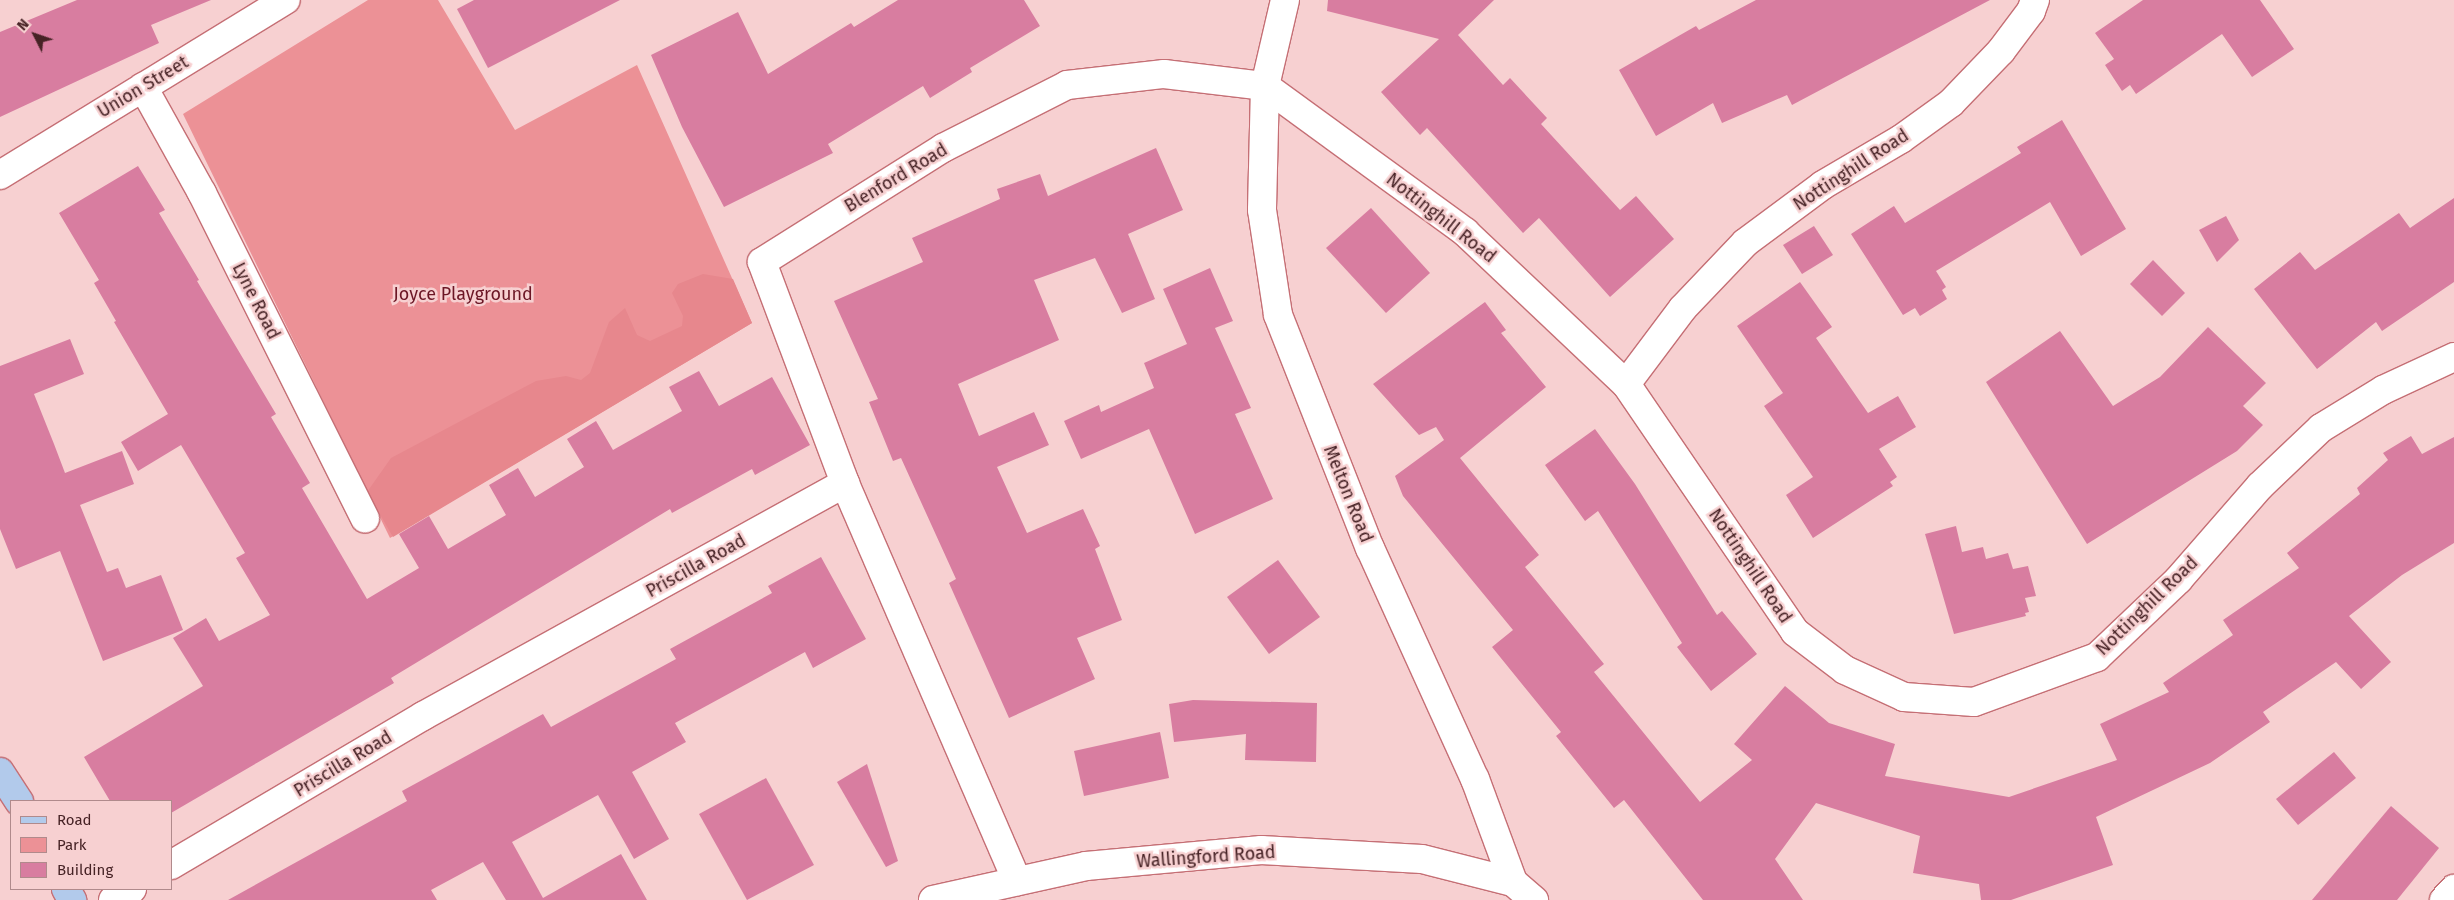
<!DOCTYPE html>
<html>
<head>
<meta charset="utf-8">
<style>
	body { margin:0 }
	#map { position:relative; width:2454px; height:900px; overflow:hidden; background:#f7d0d1; font-family:"Fira Sans",sans-serif }
	div>[style] { position:absolute }
	.green>* { inset:0; background:#ec9196 }
	.forest>* { inset:0; background:#e7878d }
	.building>* { inset:0; background:#d87da0 }
	.roads { filter:drop-shadow(1px 0 #c56f75) drop-shadow(-1px 0 #c56f75) drop-shadow(0 1px #c56f75) drop-shadow(0 -1px #c56f75) }
	.minor>* { height:28px; margin:-14px; padding:0 14px; transform-origin:14px; border-radius:14px; background:#fff }
	.major>* { height:28px; margin:-14px; padding:0 14px; transform-origin:14px; border-radius:14px; background:#b2caeb }
	span { translate:-50% -50%; white-space:nowrap; text-align:center; line-height:1.15; -webkit-text-stroke:5px #f7d0d1; paint-order:stroke }
	.street-label { font-size:18px; color:#462225 }
	.park-label { font-size:18px; color:#6c1625 }
	.legend { position:absolute; left:10px; top:800px; width:162px; height:90px; box-sizing:border-box; background:#f7d0d1; border:1px solid #b08a8c; margin:0; padding:6px 9px; list-style:none; font-size:15px; color:#462225 }
	.legend li { display:flex; align-items:center; gap:10px; height:25px }
	.legend b { width:25px; border:1px solid #b08a8c }
	.north { position:absolute; left:10px; top:10px; width:50px; height:50px; -webkit-text-stroke:4px #f7d0d1; paint-order:stroke; rotate:311deg; font-size:14px; font-weight:700; line-height:20px; text-align:center; color:#462225 }
	.north::after { content:''; display:block; margin:auto; width:18px; height:22px; background:#462225; clip-path:polygon(50% 0,100% 100%,50% 72%,0 100%) }
</style>
</head>
<body>
<div id="map">
	<div class="green">
		<div style="clip-path:polygon(368px 0,438px 0,515px 130px,637px 65px,752px 323px,390px 538px,183px 114px)"></div>
	</div>
	<div class="forest">
		<div style="clip-path:polygon(703px 274px,733px 279px,752px 323px,393px 537px,367px 492px,391px 458px,536px 381px,566px 376px,581px 380px,590px 373px,609px 322px,625px 308px,637px 335px,650px 341px,682px 326px,683px 316px,672px 293px,678px 284px)"></div>
	</div>
	<div class="building">
		<div style="clip-path:polygon(77px 0,211px 0,151px 25px,159px 43px,0 117px,0 32px)"></div>
		<div style="clip-path:polygon(474px 0,620px 0,488px 68px,457px 9px)"></div>
		<div style="clip-path:polygon(898px 0,1024px 0,1040px 26px,970px 68px,972px 72px,930px 98px,923px 86px,828px 144px,833px 153px,724px 207px,682px 127px,651px 55px,738px 12px,768px 74px,851px 23px,854px 27px)"></div>
		<div style="clip-path:polygon(1328px 0,1494px 0,1458px 35px,1503px 85px,1510px 78px,1547px 118px,1541px 124px,1620px 210px,1636px 196px,1674px 239px,1610px 297px,1539px 218px,1523px 233px,1427px 128px,1420px 135px,1381px 92px,1439px 39px,1327px 11px)"></div>
		<div style="clip-path:polygon(1756px 0,1990px 0,1792px 105px,1787px 95px,1722px 123px,1713px 103px,1656px 136px,1619px 70px,1696px 26px,1699px 30px)"></div>
		<div style="clip-path:polygon(2143px 0,2260px 0,2294px 49px,2252px 77px,2222px 34px,2136px 94px,2130px 85px,2122px 91px,2105px 65px,2114px 59px,2095px 33px)"></div>
		<div style="clip-path:polygon(2062px 120px,2126px 229px,2081px 256px,2050px 202px,1936px 271px,1946px 287px,1942px 290px,1947px 299px,1920px 316px,1915px 308px,1903px 315px,1851px 234px,1894px 206px,1905px 223px,2021px 153px,2017px 147px)"></div>
		<div style="clip-path:polygon(1156px 148px,1183px 210px,1128px 234px,1155px 299px,1122px 313px,1095px 258px,1034px 280px,1059px 340px,958px 384px,979px 436px,1034px 412px,1049px 445px,997px 467px,1027px 533px,1083px 509px,1100px 546px,1095px 549px,1122px 620px,1077px 638px,1095px 679px,1009px 718px,949px 583px,956px 579px,901px 458px,893px 461px,869px 402px,878px 399px,834px 301px,923px 262px,912px 238px,1000px 199px,997px 189px,1040px 174px,1048px 196px)"></div>
		<div style="clip-path:polygon(138px 166px,165px 210px,159px 213px,199px 280px,197px 281px,276px 414px,271px 417px,310px 483px,302px 488px,367px 599px,419px 568px,399px 534px,429px 516px,448px 549px,506px 515px,489px 485px,518px 468px,535px 497px,584px 467px,567px 439px,596px 421px,613px 450px,682px 411px,669px 387px,699px 371px,719px 406px,772px 377px,810px 445px,755px 475px,752px 469px,672px 513px,670px 509px,391px 678px,394px 683px,171px 813px,171px 801px,110px 801px,84px 757px,203px 686px,173px 638px,206px 618px,219px 641px,270px 615px,236px 558px,245px 553px,181px 445px,138px 471px,121px 442px,168px 414px,114px 322px,116px 321px,94px 283px,99px 280px,59px 213px)"></div>
		<div style="clip-path:polygon(2454px 198px,2454px 282px,2382px 331px,2376px 322px,2317px 369px,2254px 289px,2300px 252px,2315px 270px,2399px 213px,2410px 228px)"></div>
		<div style="clip-path:polygon(1371px 208px,1430px 273px,1386px 313px,1326px 248px)"></div>
		<div style="clip-path:polygon(2226px 216px,2239px 240px,2217px 262px,2199px 230px)"></div>
		<div style="clip-path:polygon(1814px 226px,1833px 255px,1802px 274px,1783px 245px)"></div>
		<div style="clip-path:polygon(2153px 260px,2185px 293px,2162px 316px,2130px 284px)"></div>
		<div style="clip-path:polygon(1210px 268px,1233px 321px,1215px 328px,1251px 408px,1235px 414px,1273px 499px,1195px 534px,1149px 429px,1081px 459px,1064px 421px,1099px 405px,1101px 412px,1154px 388px,1144px 363px,1187px 344px,1163px 289px)"></div>
		<div style="clip-path:polygon(1800px 282px,1832px 327px,1816px 338px,1868px 413px,1898px 396px,1916px 427px,1879px 449px,1897px 477px,1890px 482px,1893px 486px,1813px 538px,1786px 495px,1813px 477px,1764px 406px,1783px 393px,1737px 326px)"></div>
		<div style="clip-path:polygon(1485px 302px,1506px 330px,1501px 333px,1546px 387px,1460px 458px,1539px 555px,1525px 567px,1604px 664px,1594px 672px,1700px 802px,1752px 760px,1734px 744px,1785px 686px,1829px 723px,1895px 744px,1885px 776px,2009px 797px,2117px 760px,2100px 724px,2169px 692px,2163px 683px,2233px 635px,2223px 620px,2299px 568px,2287px 553px,2360px 494px,2357px 488px,2388px 460px,2383px 453px,2411px 436px,2422px 454px,2454px 437px,2454px 543px,2402px 575px,2349px 616px,2391px 662px,2361px 689px,2336px 662px,2263px 712px,2270px 722px,2210px 763px,2096px 817px,2113px 865px,2011px 900px,1981px 900px,1979px 884px,1913px 873px,1920px 836px,1816px 803px,1775px 859px,1803px 900px,1703px 900px,1624px 800px,1614px 808px,1556px 736px,1561px 732px,1492px 647px,1513px 630px,1403px 496px,1395px 476px,1444px 440px,1436px 427px,1419px 435px,1373px 384px)"></div>
		<div style="clip-path:polygon(2208px 327px,2266px 383px,2243px 406px,2263px 425px,2237px 451px,2087px 544px,1986px 382px,2060px 331px,2113px 406px,2160px 377px)"></div>
		<div style="clip-path:polygon(70px 339px,84px 374px,34px 394px,54px 444px,65px 473px,122px 451px,134px 484px,80px 505px,107px 572px,118px 568px,126px 588px,161px 575px,183px 630px,103px 661px,60px 551px,16px 569px,0 529px,0 366px)"></div>
		<div style="clip-path:polygon(1595px 429px,1635px 484px,1717px 615px,1722px 611px,1757px 654px,1711px 691px,1677px 647px,1682px 643px,1598px 511px,1585px 521px,1545px 465px)"></div>
		<div style="clip-path:polygon(1956px 526px,1962px 552px,1983px 547px,1986px 559px,2008px 553px,2013px 569px,2028px 566px,2036px 596px,2025px 598px,2029px 612px,2025px 613px,2026px 616px,1954px 634px,1925px 534px)"></div>
		<div style="clip-path:polygon(821px 557px,866px 639px,813px 668px,805px 652px,675px 723px,686px 742px,632px 772px,669px 839px,634px 859px,598px 795px,512px 842px,543px 898px,621px 854px,647px 900px,506px 900px,483px 862px,431px 890px,437px 900px,228px 900px,407px 801px,402px 791px,543px 714px,551px 727px,676px 659px,670px 649px,772px 593px,768px 586px)"></div>
		<div style="clip-path:polygon(1278px 560px,1320px 617px,1269px 654px,1227px 597px)"></div>
		<div style="clip-path:polygon(1193px 700px,1317px 703px,1316px 762px,1245px 760px,1246px 734px,1174px 742px,1169px 704px)"></div>
		<div style="clip-path:polygon(1160px 732px,1169px 778px,1084px 796px,1074px 751px)"></div>
		<div style="clip-path:polygon(2334px 752px,2356px 778px,2298px 825px,2276px 799px)"></div>
		<div style="clip-path:polygon(867px 764px,898px 861px,886px 867px,837px 782px)"></div>
		<div style="clip-path:polygon(766px 778px,814px 865px,747px 900px,699px 814px)"></div>
		<div style="clip-path:polygon(2391px 806px,2439px 848px,2397px 900px,2312px 900px)"></div>
	</div>
	<div class="roads">
		<div class="minor">
			<div style="left:1285px;top:0;width:88px;rotate:103.1deg"></div>
			<div style="left:1265px;top:86px;width:124px;rotate:91.4deg"></div>
			<div style="left:1262px;top:210px;width:106px;rotate:81.3deg"></div>
			<div style="left:1278px;top:315px;width:251px;rotate:68.5deg"></div>
			<div style="left:1370px;top:548px;width:254px;rotate:65.6deg"></div>
			<div style="left:1475px;top:779px;width:110px;rotate:69.7deg"></div>
			<div style="left:2035px;top:0;width:12px;rotate:110deg"></div>
			<div style="left:2031px;top:11px;width:50px;rotate:126.9deg"></div>
			<div style="left:2001px;top:51px;width:72px;rotate:133.9deg"></div>
			<div style="left:1951px;top:103px;width:62px;rotate:144.2deg"></div>
			<div style="left:1901px;top:139px;width:91px;rotate:149.5deg"></div>
			<div style="left:1823px;top:185px;width:97px;rotate:143.4deg"></div>
			<div style="left:1745px;top:243px;width:90px;rotate:133.6deg"></div>
			<div style="left:1683px;top:308px;width:95px;rotate:126.9deg"></div>
			<div style="left:1626px;top:384px;width:300px;rotate:55.7deg"></div>
			<div style="left:1795px;top:632px;width:63px;rotate:37.2deg"></div>
			<div style="left:1845px;top:670px;width:65px;rotate:24.6deg"></div>
			<div style="left:1904px;top:697px;width:70px;rotate:4.1deg"></div>
			<div style="left:1974px;top:702px;width:131px;rotate:-20.1deg"></div>
			<div style="left:2097px;top:657px;width:112px;rotate:-43.5deg"></div>
			<div style="left:2178px;top:580px;width:125px;rotate:-48.9deg"></div>
			<div style="left:2260px;top:486px;width:84px;rotate:-43.6deg"></div>
			<div style="left:2321px;top:428px;width:73px;rotate:-31.5deg"></div>
			<div style="left:2383px;top:390px;width:78px;rotate:-24.9deg"></div>
			<div style="left:143px;top:87px;width:121px;rotate:60.9deg"></div>
			<div style="left:202px;top:193px;width:364px;rotate:63.4deg"></div>
			<div style="left:0;top:175px;width:335px;rotate:-31.5deg"></div>
			<div style="left:171px;top:865px;width:293px;rotate:-30.6deg"></div>
			<div style="left:423px;top:716px;width:482px;rotate:-28.9deg"></div>
			<div style="left:1017px;top:881px;width:434px;rotate:-113.4deg"></div>
			<div style="left:845px;top:483px;width:236px;rotate:-110.6deg"></div>
			<div style="left:762px;top:262px;width:214px;rotate:-32.2deg"></div>
			<div style="left:943px;top:148px;width:139px;rotate:-26.9deg"></div>
			<div style="left:1067px;top:85px;width:98px;rotate:-6.5deg"></div>
			<div style="left:1164px;top:74px;width:102px;rotate:6.8deg"></div>
			<div style="left:1265px;top:86px;width:248px;rotate:36.1deg"></div>
			<div style="left:1465px;top:232px;width:221px;rotate:43.4deg"></div>
			<div style="left:113px;top:900px;width:22px;rotate:-30deg"></div>
			<div style="left:933px;top:900px;width:157px;rotate:-12.5deg"></div>
			<div style="left:1086px;top:866px;width:176px;rotate:-5.2deg"></div>
			<div style="left:1261px;top:850px;width:161px;rotate:3.2deg"></div>
			<div style="left:1422px;top:859px;width:94px;rotate:14.2deg"></div>
			<div style="left:1513px;top:882px;width:28px;rotate:41deg"></div>
			<div style="left:2444px;top:900px;width:15px;rotate:-48deg"></div>
		</div>
		<div class="major">
			<div style="left:0;top:772px;width:35px;rotate:57deg"></div>
			<div style="left:66px;top:889px;width:13px;rotate:61deg"></div>
		</div>
	</div>
	<div class="street-label">
		<span style="left:143px;top:87px;rotate:-31deg">Union Street</span>
		<span style="left:1851px;top:170px;rotate:-33deg">Nottinghill Road</span>
		<span style="left:896px;top:178px;rotate:-31deg">Blenford Road</span>
		<span style="left:1441px;top:218px;rotate:38deg">Nottinghill Road</span>
		<span style="left:256px;top:301px;rotate:63deg">Lyne Road</span>
		<span style="left:1348px;top:494px;rotate:68deg">Melton Road</span>
		<span style="left:696px;top:566px;rotate:-29deg">Priscilla Road</span>
		<span style="left:1750px;top:566px;rotate:56deg">Nottinghill Road</span>
		<span style="left:2147px;top:606px;rotate:-44deg">Nottinghill Road</span>
		<span style="left:343px;top:764px;rotate:-31deg">Priscilla Road</span>
		<span style="left:1206px;top:857px;rotate:-4deg">Wallingford Road</span>
	</div>
	<div class="park-label">
		<span style="left:463px;top:294px">Joyce Playground</span>
	</div>
	<ul class="legend">
	<li><b style="height:6px;background:#b2caeb"></b>Road</li>
	<li><b style="height:14px;background:#ec9196"></b>Park</li>
	<li><b style="height:14px;background:#d87da0"></b>Building</li>
	</ul>
	<div class="north">N</div>
</div>
</body>
</html>
